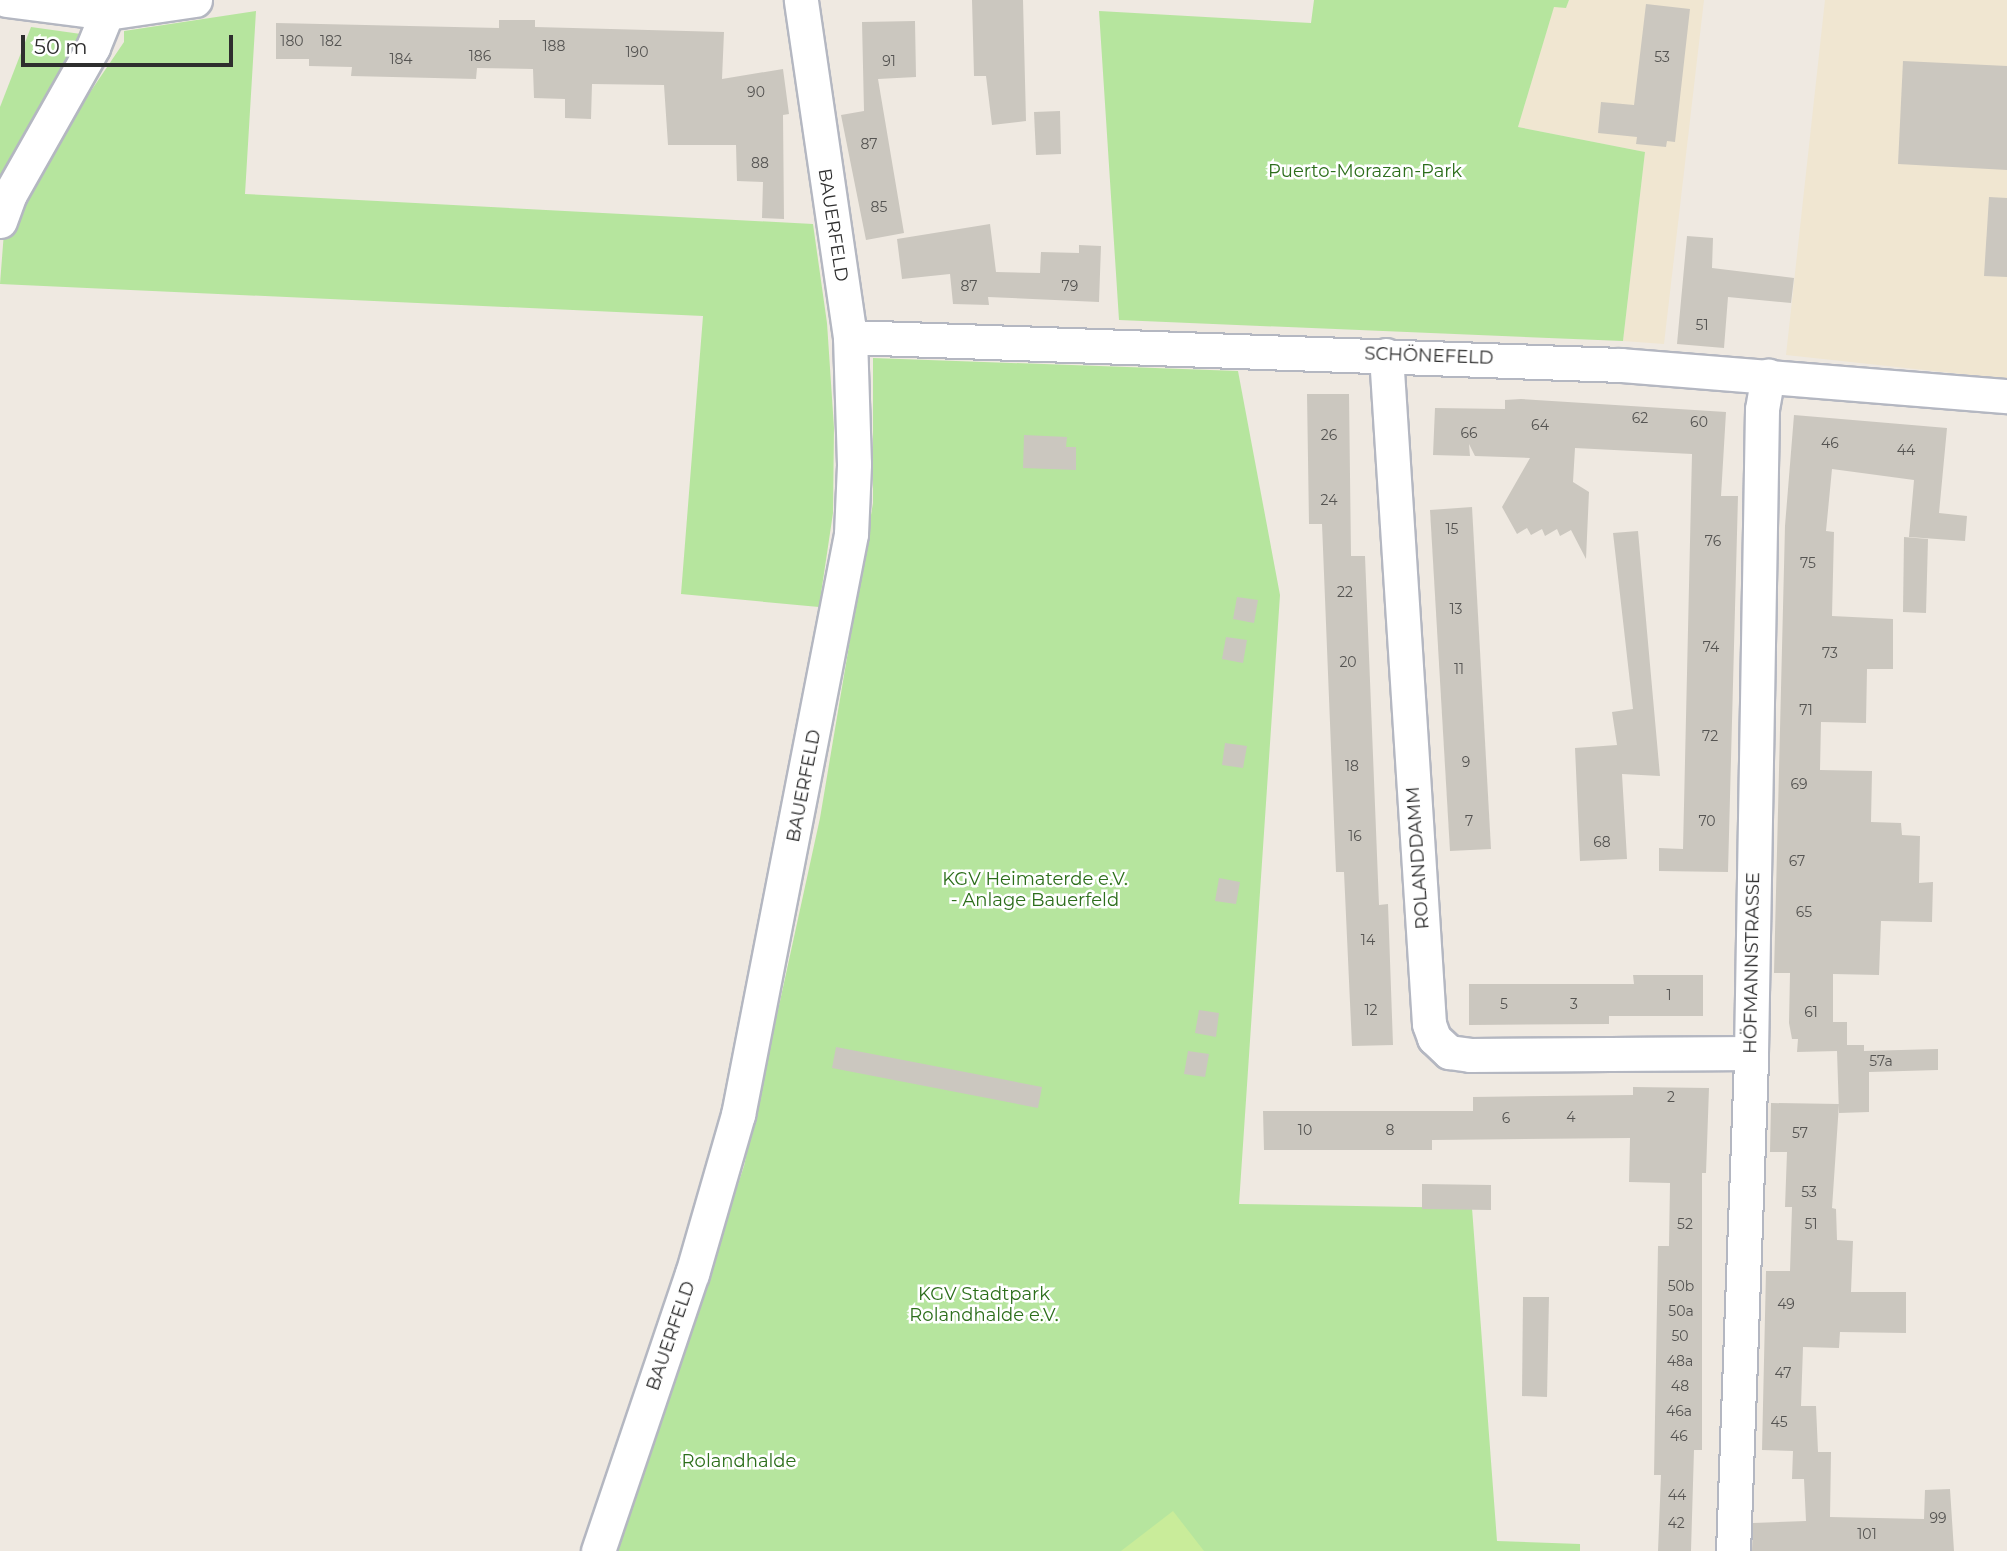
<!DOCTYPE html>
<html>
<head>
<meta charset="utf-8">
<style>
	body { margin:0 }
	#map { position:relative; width:2007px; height:1551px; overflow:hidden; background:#efe9e1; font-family:Montserrat,sans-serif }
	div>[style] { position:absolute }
	.education>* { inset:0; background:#f0e6d1 }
	.green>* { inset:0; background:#b6e59e }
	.pitch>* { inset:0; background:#c9ec9a }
	.building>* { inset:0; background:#cbc7bf }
	.roads { filter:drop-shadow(2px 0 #b4b7c1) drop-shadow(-2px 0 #b4b7c1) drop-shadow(0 2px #b4b7c1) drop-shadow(0 -2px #b4b7c1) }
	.minor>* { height:33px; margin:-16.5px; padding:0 16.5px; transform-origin:16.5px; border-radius:16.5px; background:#fff }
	span { translate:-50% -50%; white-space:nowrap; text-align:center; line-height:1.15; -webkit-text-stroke:5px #fff; paint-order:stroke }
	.number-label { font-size:14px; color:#555452 }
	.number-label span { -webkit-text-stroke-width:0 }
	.park-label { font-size:18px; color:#2c6e1b }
	.street-label { font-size:18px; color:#2e2e2e }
	.scale { position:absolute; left:21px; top:35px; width:212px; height:32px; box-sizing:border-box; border:4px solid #2e2e2e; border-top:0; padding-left:9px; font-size:21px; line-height:24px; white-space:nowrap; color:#2e2e2e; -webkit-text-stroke:5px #fff; paint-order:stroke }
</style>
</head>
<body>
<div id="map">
	<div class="education">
		<div style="clip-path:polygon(1569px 0,1704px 0,1664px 344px,1623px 341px,1645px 152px,1518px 127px,1554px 6px,1566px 8px)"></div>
		<div style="clip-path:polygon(1825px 0,2007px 0,2007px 379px,1786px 355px)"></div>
	</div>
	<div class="green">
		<div style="clip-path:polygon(1314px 0,1569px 0,1566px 8px,1554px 7px,1518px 127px,1645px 152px,1623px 341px,1119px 320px,1099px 11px,1311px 23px)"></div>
		<div style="clip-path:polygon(256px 11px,245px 194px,813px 224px,827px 323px,834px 428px,833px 513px,819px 607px,681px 594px,703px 316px,0 284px,4px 232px,30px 181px,124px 42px,124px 31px)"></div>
		<div style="clip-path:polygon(31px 27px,81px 34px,0 180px,0 107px)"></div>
		<div style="clip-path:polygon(873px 358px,1238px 371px,1280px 595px,1239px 1204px,1472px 1208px,1497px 1541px,1580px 1544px,1580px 1551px,616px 1551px,744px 1166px,820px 818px,873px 503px)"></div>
	</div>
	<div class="pitch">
		<div style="clip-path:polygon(1173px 1511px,1204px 1551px,1121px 1551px)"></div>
	</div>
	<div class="building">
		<div style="clip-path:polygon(972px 0,1023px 0,1026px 121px,992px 125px,986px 76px,974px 76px)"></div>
		<div style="clip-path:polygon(1646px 4px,1690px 9px,1675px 142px,1667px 141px,1666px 147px,1636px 144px,1637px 137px,1598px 133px,1601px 102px,1634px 105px)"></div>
		<div style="clip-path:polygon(499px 20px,535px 20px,535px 27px,724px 32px,722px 79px,783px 69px,789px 114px,783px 115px,784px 219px,762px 218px,763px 182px,737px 181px,736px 145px,668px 145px,664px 85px,592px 84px,591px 119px,565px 118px,565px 99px,534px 98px,533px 69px,477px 68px,476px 79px,351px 76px,352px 67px,309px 66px,309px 59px,276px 59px,276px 23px,499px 28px)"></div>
		<div style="clip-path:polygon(915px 21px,916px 77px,878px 79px,904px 233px,866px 240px,841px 115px,864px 111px,862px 22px)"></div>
		<div style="clip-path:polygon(1903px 61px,2007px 66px,2007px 170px,1898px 164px)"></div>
		<div style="clip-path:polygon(1060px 111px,1061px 154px,1036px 155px,1034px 112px)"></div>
		<div style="clip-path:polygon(1989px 197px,2007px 198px,2007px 277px,1984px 276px)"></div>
		<div style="clip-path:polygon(990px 224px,996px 272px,1040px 273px,1041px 252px,1079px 253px,1079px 245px,1101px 246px,1099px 302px,988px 297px,989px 305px,953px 304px,950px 274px,902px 279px,897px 239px)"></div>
		<div style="clip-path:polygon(1687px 236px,1713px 238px,1712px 268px,1794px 278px,1791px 303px,1728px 297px,1724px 348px,1677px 344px)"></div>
		<div style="clip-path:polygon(1307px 394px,1349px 394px,1351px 556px,1365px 556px,1379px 905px,1388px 904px,1393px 1045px,1352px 1046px,1344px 872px,1336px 872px,1322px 524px,1309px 524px)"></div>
		<div style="clip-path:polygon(1521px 399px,1726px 412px,1721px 496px,1738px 496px,1728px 872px,1659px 871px,1659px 848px,1683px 849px,1692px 454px,1575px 448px,1573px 482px,1589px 492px,1586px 559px,1571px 530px,1560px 536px,1557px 529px,1545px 536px,1542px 529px,1531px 535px,1527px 528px,1517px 534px,1502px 507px,1530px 458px,1475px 456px,1469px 444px,1470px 456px,1433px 455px,1435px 408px,1505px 409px,1505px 400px)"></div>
		<div style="clip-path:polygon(1794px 415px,1947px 428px,1939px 513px,1967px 516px,1965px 541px,1909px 537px,1914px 480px,1832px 469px,1826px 531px,1834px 532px,1832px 616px,1893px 619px,1893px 669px,1867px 669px,1866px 723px,1821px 722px,1820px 770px,1872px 771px,1871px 822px,1901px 823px,1902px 835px,1920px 836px,1919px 883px,1933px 882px,1932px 922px,1881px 921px,1879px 975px,1833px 974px,1833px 1022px,1847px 1022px,1847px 1045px,1864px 1045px,1864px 1051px,1938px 1049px,1938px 1070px,1869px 1072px,1869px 1112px,1839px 1113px,1837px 1051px,1797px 1052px,1798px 1039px,1792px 1039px,1789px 1023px,1790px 973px,1774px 973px,1785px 526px)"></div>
		<div style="clip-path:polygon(1024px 435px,1067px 437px,1066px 447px,1076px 447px,1076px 470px,1023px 468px)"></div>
		<div style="clip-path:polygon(1472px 507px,1491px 849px,1450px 851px,1430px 510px)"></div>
		<div style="clip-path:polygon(1638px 531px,1660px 776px,1622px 774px,1627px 859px,1580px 861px,1575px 748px,1617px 745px,1612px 712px,1633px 709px,1613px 533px)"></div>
		<div style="clip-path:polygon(1904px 537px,1928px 539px,1926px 613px,1903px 612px)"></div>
		<div style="clip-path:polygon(1237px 597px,1258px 600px,1254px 623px,1233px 619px)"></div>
		<div style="clip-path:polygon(1226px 637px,1247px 640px,1243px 663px,1222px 659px)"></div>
		<div style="clip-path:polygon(1225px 743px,1247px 746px,1243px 768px,1222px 765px)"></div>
		<div style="clip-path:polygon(1219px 878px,1240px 882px,1236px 904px,1215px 901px)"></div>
		<div style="clip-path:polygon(1633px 975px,1703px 975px,1703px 1016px,1609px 1016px,1609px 1024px,1469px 1025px,1469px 984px,1634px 984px)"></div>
		<div style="clip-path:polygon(1199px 1010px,1219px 1013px,1216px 1037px,1195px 1033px)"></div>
		<div style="clip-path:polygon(836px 1047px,1042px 1087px,1038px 1108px,832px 1068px)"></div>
		<div style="clip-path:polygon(1188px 1051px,1209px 1054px,1205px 1077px,1184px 1074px)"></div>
		<div style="clip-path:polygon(1633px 1087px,1709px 1088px,1706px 1173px,1702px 1173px,1702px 1450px,1694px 1450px,1691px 1551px,1658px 1551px,1661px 1475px,1654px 1475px,1658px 1246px,1669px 1246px,1670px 1183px,1629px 1182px,1630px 1138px,1432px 1140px,1432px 1150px,1264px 1150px,1263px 1111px,1473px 1111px,1473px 1097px,1633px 1095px)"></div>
		<div style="clip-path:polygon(1771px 1103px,1839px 1104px,1832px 1208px,1836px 1209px,1837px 1240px,1853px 1241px,1851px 1292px,1906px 1292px,1906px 1333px,1840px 1332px,1839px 1348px,1803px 1347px,1801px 1406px,1816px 1406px,1818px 1452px,1831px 1452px,1830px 1517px,1924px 1519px,1925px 1490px,1950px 1489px,1954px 1551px,1752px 1551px,1753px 1523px,1806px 1521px,1804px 1479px,1792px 1479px,1793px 1451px,1762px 1450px,1766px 1271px,1790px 1271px,1792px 1207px,1785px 1207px,1787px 1152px,1770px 1152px)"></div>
		<div style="clip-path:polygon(1422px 1184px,1491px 1185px,1491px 1210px,1422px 1209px)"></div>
		<div style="clip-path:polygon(1523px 1297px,1549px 1297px,1547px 1397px,1522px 1396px)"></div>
	</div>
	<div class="roads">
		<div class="minor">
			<div style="left:6px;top:0;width:102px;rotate:7.3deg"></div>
			<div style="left:107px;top:13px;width:89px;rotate:-8.4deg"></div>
			<div style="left:0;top:221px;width:29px;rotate:-70deg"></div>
			<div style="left:10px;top:194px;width:169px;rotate:-60.5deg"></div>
			<div style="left:93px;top:47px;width:37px;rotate:-68deg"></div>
			<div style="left:850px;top:337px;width:771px;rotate:2.08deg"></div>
			<div style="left:1620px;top:365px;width:388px;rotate:4.6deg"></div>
			<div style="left:1386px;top:355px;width:670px;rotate:86.32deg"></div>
			<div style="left:1429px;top:1024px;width:15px;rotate:70deg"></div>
			<div style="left:1434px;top:1038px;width:21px;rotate:43deg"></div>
			<div style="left:1449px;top:1052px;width:21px;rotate:8deg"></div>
			<div style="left:1470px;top:1055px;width:281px;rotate:-0.4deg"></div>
			<div style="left:598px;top:1551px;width:293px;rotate:-71.3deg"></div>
			<div style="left:692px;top:1274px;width:166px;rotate:-73.9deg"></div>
			<div style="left:738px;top:1115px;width:592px;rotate:-78.99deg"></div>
			<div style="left:851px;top:534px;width:70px;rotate:-87.5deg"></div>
			<div style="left:854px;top:464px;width:127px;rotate:-91.8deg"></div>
			<div style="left:850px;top:337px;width:341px;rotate:-98.3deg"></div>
			<div style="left:1733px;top:1551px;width:498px;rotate:-87.9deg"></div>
			<div style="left:1751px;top:1053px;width:644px;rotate:-89.02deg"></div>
			<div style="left:1762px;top:409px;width:34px;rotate:-80deg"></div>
		</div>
	</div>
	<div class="number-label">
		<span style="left:292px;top:41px">180</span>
		<span style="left:331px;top:41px">182</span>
		<span style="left:554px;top:46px">188</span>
		<span style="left:637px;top:52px">190</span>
		<span style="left:480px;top:56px">186</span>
		<span style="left:1662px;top:57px">53</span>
		<span style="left:401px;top:59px">184</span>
		<span style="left:889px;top:61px">91</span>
		<span style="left:756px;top:92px">90</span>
		<span style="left:869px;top:144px">87</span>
		<span style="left:760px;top:163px">88</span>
		<span style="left:879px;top:207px">85</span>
		<span style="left:969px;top:286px">87</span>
		<span style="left:1070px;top:286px">79</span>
		<span style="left:1702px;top:325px">51</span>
		<span style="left:1640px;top:418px">62</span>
		<span style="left:1699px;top:422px">60</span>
		<span style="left:1540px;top:425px">64</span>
		<span style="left:1469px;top:433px">66</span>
		<span style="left:1329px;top:435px">26</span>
		<span style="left:1830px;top:443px">46</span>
		<span style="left:1906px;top:450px">44</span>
		<span style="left:1329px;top:500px">24</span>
		<span style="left:1452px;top:529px">15</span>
		<span style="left:1713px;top:541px">76</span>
		<span style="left:1808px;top:563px">75</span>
		<span style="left:1345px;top:592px">22</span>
		<span style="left:1456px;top:609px">13</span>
		<span style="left:1711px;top:647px">74</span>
		<span style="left:1830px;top:653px">73</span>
		<span style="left:1348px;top:662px">20</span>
		<span style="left:1459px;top:669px">11</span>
		<span style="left:1806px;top:710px">71</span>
		<span style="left:1710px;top:736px">72</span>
		<span style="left:1466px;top:762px">9</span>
		<span style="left:1352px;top:766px">18</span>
		<span style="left:1799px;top:784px">69</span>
		<span style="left:1469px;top:821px">7</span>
		<span style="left:1707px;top:821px">70</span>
		<span style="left:1355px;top:836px">16</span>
		<span style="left:1602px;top:842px">68</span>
		<span style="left:1797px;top:861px">67</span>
		<span style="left:1804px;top:912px">65</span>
		<span style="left:1368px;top:940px">14</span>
		<span style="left:1669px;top:995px">1</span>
		<span style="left:1504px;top:1004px">5</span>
		<span style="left:1574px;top:1004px">3</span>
		<span style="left:1371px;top:1010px">12</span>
		<span style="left:1811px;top:1012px">61</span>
		<span style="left:1881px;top:1061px">57a</span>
		<span style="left:1671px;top:1097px">2</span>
		<span style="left:1571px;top:1117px">4</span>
		<span style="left:1506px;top:1118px">6</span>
		<span style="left:1305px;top:1130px">10</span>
		<span style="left:1390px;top:1130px">8</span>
		<span style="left:1800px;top:1133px">57</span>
		<span style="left:1809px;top:1192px">53</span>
		<span style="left:1685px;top:1224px">52</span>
		<span style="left:1811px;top:1224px">51</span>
		<span style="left:1681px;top:1286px">50b</span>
		<span style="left:1786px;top:1304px">49</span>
		<span style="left:1681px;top:1311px">50a</span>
		<span style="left:1680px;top:1336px">50</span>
		<span style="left:1680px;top:1361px">48a</span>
		<span style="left:1783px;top:1373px">47</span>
		<span style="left:1680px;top:1386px">48</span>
		<span style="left:1679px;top:1411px">46a</span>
		<span style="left:1779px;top:1422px">45</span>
		<span style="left:1679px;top:1436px">46</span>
		<span style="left:1677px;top:1495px">44</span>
		<span style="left:1938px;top:1518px">99</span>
		<span style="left:1676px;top:1523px">42</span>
		<span style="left:1867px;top:1534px">101</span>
	</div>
	<div class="park-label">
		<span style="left:1365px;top:171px">Puerto-Morazan-Park</span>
		<span style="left:1035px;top:890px">KGV Heimaterde e.V.<br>- Anlage Bauerfeld</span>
		<span style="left:984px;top:1305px">KGV Stadtpark<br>Rolandhalde e.V.</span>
		<span style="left:739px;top:1461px">Rolandhalde</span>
	</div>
	<div class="street-label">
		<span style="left:833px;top:225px;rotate:81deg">BAUERFELD</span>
		<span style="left:1429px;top:356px;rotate:2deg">SCHÖNEFELD</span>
		<span style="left:804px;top:786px;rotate:-79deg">BAUERFELD</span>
		<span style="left:1418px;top:858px;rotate:-94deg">ROLANDDAMM</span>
		<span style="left:1752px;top:963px;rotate:-89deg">HÖFMANNSTRASSE</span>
		<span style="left:671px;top:1336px;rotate:-71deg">BAUERFELD</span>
	</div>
	<div class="scale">50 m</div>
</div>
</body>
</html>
